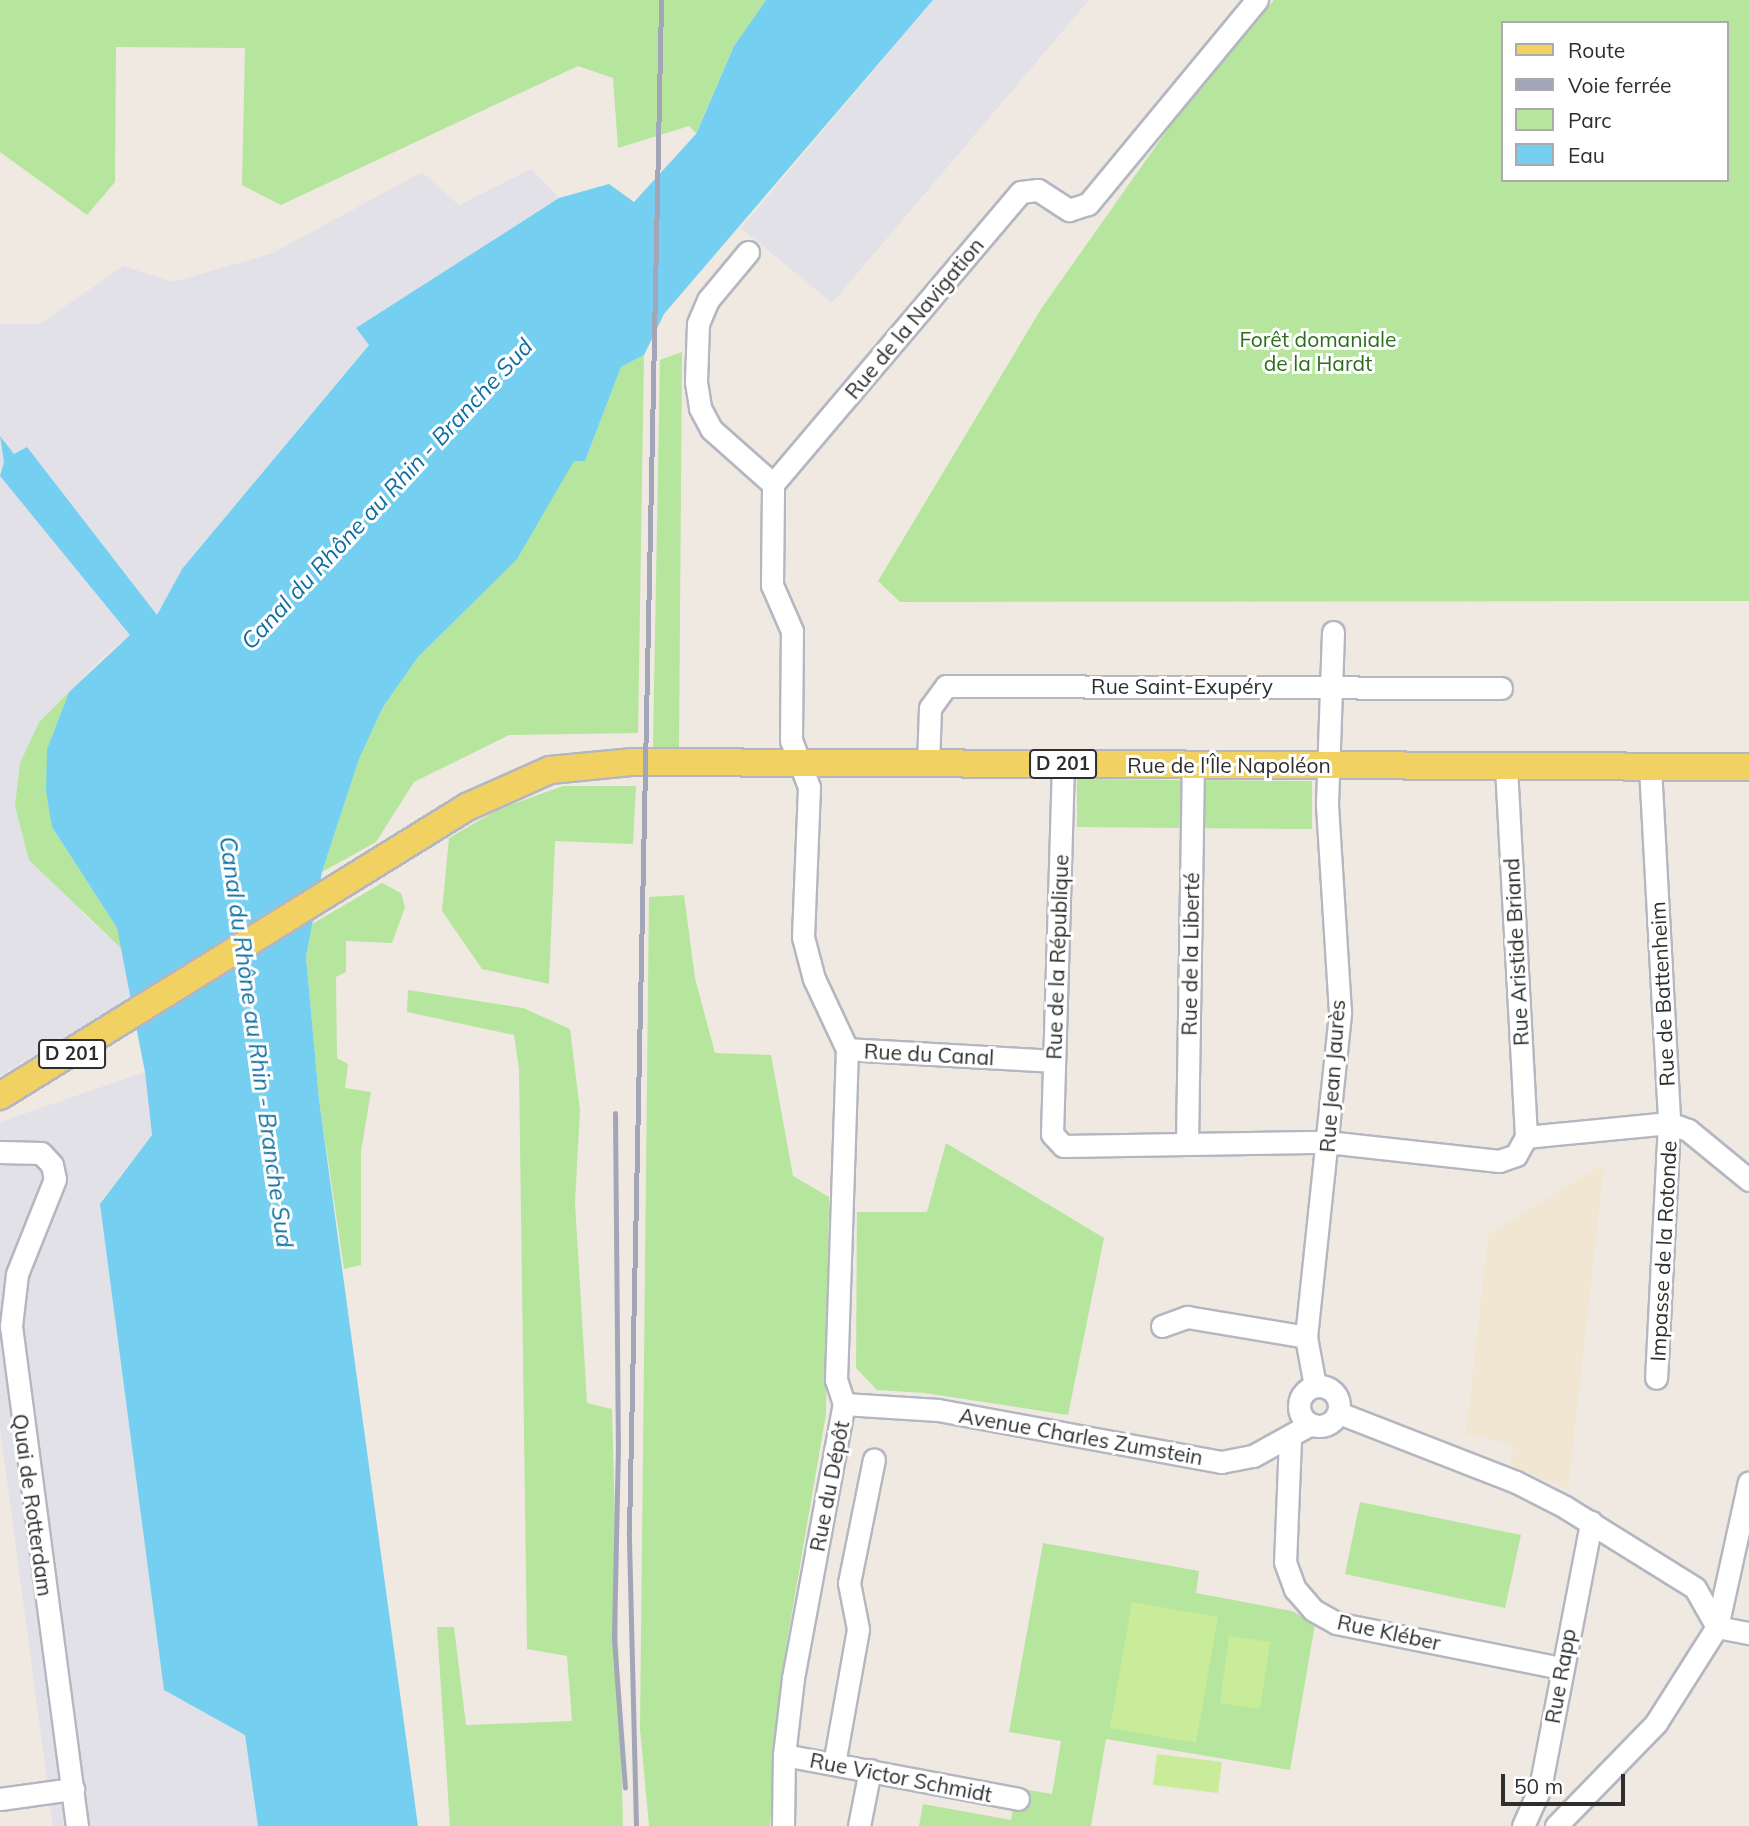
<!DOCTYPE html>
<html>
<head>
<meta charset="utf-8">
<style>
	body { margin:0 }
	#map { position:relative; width:1749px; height:1826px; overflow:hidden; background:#efe9e1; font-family:Mulish,sans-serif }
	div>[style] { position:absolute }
	.industrial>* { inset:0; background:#e3e1e8 }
	.education>* { inset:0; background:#f0e6d1 }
	.green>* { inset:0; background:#b6e59e }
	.pitch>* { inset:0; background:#c9ec9a }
	.water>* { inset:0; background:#75cff0 }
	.roads { filter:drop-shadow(2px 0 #b4b7c1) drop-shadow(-2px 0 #b4b7c1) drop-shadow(0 2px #b4b7c1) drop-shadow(0 -2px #b4b7c1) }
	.minor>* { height:21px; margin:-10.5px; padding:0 10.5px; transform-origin:10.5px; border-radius:10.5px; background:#fff }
	.minor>.ring { margin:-10.5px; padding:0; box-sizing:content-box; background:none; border:21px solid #fff; border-radius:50% }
	.major>* { height:26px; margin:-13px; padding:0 13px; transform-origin:13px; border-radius:13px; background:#f2d163 }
	.rail>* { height:5px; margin:-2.5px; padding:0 2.5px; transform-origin:2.5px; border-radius:2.5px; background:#a3a6b8 }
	span { translate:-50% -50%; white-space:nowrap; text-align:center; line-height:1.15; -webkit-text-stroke:6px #fff; paint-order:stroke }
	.shield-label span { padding:2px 5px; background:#fff; border:2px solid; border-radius:5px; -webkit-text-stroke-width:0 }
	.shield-label { font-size:19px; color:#2e2e2e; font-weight:700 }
	.street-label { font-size:21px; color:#2e2e2e }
	.park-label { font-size:21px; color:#2c6e1b }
	.water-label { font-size:23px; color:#0d6fa3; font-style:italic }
	.legend { position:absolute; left:1501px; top:21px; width:228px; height:161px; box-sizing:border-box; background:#fff; border:2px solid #ababab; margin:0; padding:9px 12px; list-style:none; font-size:21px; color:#2e2e2e }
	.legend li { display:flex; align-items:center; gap:14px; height:35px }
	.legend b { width:35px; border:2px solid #ababab }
	.scale { position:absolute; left:1501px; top:1774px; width:124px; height:32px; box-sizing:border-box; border:4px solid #2e2e2e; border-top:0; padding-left:9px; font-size:21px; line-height:24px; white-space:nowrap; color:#2e2e2e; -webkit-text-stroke:5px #fff; paint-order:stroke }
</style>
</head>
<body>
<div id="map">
	<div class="industrial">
		<div style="clip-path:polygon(933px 0,1089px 0,832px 303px,741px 228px)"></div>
		<div style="clip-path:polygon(531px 169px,559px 198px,357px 328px,369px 344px,182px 569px,157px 615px,107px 653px,39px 722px,20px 763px,82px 913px,125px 952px,132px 996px,0 1076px,0 324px,40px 324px,123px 266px,173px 282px,273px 253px,422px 172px,459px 205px)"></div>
		<div style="clip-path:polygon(145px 1072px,152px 1135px,103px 1199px,245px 1735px,258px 1826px,53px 1826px,0 1427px,0 1122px)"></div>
	</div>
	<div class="education">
		<div style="clip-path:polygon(1601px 1165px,1604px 1166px,1568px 1489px,1510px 1465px,1514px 1446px,1466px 1433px,1488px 1235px)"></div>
	</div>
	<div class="green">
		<div style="clip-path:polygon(0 0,766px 0,734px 46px,696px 133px,689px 126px,618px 148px,613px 78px,578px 66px,281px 205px,242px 185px,245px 48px,116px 47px,115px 182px,87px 215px,0 152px)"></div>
		<div style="clip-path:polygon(evenodd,1274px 0,1749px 0,1749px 601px,900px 602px,878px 581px,1041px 309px,1182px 109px,1274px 0,1502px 23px,1726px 23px,1726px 180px,1502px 180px,1502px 23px)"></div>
		<div style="clip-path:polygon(682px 352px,679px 748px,653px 747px,660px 360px)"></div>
		<div style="clip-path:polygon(644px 355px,638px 733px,509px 735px,414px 782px,376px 842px,322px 872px,359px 759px,383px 707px,418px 657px,517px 558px,574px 460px,585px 461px,621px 367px)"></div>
		<div style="clip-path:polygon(69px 692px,47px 749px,52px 827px,117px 928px,125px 952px,29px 860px,15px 806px,20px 763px,39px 722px)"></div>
		<div style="clip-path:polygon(1077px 779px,1312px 781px,1312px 829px,1077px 827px)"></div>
		<div style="clip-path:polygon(563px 786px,636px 786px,633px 844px,555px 841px,549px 984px,482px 969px,442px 911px,449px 838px,499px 809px)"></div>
		<div style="clip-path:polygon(382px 883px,401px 893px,405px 907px,392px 943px,346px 941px,346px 972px,336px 977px,337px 1058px,348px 1064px,345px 1088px,371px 1092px,361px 1151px,361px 1265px,344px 1269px,319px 1099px,306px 957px,312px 924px)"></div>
		<div style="clip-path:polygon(684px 895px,695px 978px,715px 1053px,771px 1055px,793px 1176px,829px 1197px,826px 1414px,785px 1653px,770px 1826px,649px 1826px,640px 1729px,649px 897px)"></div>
		<div style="clip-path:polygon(408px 990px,523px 1008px,570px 1029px,580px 1110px,575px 1202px,587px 1403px,612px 1409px,623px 1826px,450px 1826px,437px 1627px,454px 1627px,466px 1725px,572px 1721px,567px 1656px,527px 1649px,519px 1069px,514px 1035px,407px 1012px)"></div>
		<div style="clip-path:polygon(946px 1143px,1104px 1238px,1068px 1415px,925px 1393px,877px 1390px,856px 1368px,857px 1212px,927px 1212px)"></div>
		<div style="clip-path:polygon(1360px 1502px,1521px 1535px,1505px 1608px,1345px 1574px)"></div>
		<div style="clip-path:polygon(1043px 1543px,1199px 1571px,1196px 1593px,1292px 1611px,1315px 1624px,1290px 1770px,1106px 1739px,1091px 1826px,919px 1826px,923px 1804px,1011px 1820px,1017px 1788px,1052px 1794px,1061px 1741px,1009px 1732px)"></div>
	</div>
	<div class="pitch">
		<div style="clip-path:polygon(1132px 1602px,1218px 1617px,1196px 1743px,1110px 1728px)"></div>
		<div style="clip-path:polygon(1229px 1636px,1270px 1642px,1260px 1709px,1220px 1703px)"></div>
		<div style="clip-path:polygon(1157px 1754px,1222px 1762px,1218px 1793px,1153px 1785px)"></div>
	</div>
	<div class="water">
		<div style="clip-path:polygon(766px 0,933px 0,664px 314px,644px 355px,621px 367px,585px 461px,574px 461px,517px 559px,418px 657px,383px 707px,359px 759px,322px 872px,306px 957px,319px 1099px,418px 1826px,258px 1826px,245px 1735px,164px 1690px,100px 1204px,152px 1135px,145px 1072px,117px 928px,52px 827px,46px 791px,47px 749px,69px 692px,130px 635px,0 476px,4px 462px,0 436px,14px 454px,27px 447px,157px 615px,182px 569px,369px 345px,356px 328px,559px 198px,609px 184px,634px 202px,696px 134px,734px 46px)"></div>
	</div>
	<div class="roads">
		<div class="minor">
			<div style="left:748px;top:252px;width:62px;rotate:129.8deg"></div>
			<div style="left:708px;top:300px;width:26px;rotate:113deg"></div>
			<div style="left:698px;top:324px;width:58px;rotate:92deg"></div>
			<div style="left:696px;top:382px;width:26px;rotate:81deg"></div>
			<div style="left:700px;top:408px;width:24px;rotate:62deg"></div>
			<div style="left:711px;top:429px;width:83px;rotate:41.6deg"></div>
			<div style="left:1063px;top:764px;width:370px;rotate:91.7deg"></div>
			<div style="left:1052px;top:1134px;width:16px;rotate:47deg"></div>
			<div style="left:1063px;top:1146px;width:264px;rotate:-0.9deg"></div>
			<div style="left:1327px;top:1142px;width:173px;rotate:6.3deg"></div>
			<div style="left:1499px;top:1161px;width:18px;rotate:-19deg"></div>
			<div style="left:1516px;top:1155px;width:21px;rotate:-61deg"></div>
			<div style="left:1526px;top:1137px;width:144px;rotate:-5.6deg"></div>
			<div style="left:1669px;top:1123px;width:255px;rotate:92.9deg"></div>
			<div style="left:928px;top:765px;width:57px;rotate:-88deg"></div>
			<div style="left:930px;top:708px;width:27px;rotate:-54deg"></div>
			<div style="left:946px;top:686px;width:555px;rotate:0.21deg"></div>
			<div style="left:1506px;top:767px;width:371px;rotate:86.9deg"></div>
			<div style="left:1650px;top:767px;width:357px;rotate:86.9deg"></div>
			<div style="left:1669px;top:1123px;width:20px;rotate:20deg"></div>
			<div style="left:1688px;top:1130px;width:79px;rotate:39.3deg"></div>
			<div style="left:847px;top:1049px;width:207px;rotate:3.3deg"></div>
			<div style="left:1187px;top:1143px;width:378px;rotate:-89.1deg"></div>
			<div style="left:0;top:1152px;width:41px;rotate:1.4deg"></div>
			<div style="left:41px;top:1153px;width:16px;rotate:47deg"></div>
			<div style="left:52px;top:1165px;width:14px;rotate:78deg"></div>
			<div style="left:55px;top:1179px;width:102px;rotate:111.8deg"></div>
			<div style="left:17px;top:1274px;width:52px;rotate:96.6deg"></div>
			<div style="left:11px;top:1326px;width:504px;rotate:82.48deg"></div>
			<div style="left:1162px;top:1326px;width:27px;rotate:-20deg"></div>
			<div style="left:1187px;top:1317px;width:121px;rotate:9.5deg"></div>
			<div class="ring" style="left:1299px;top:1386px;width:19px;height:19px"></div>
			<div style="left:1315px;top:1386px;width:50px;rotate:-100.4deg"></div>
			<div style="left:1306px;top:1337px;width:327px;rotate:-84deg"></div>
			<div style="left:1340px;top:1012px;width:208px;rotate:-93.6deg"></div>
			<div style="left:1327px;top:804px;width:172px;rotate:-88deg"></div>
			<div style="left:844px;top:1404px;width:94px;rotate:3.7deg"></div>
			<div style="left:938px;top:1410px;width:288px;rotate:10.4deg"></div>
			<div style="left:1221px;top:1462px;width:33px;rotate:-11deg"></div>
			<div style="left:1253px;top:1456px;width:64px;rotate:-29deg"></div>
			<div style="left:1339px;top:1413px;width:190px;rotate:21.3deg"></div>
			<div style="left:1516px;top:1482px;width:55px;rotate:27deg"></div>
			<div style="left:1565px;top:1507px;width:153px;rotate:31.9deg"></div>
			<div style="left:1695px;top:1588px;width:45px;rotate:60.6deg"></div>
			<div style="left:1717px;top:1627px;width:33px;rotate:11deg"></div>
			<div style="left:1290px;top:1439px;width:123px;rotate:92.3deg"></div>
			<div style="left:1285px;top:1562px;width:29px;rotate:70deg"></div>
			<div style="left:1295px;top:1589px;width:28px;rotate:49deg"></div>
			<div style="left:1313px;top:1610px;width:26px;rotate:29deg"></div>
			<div style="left:1336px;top:1623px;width:229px;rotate:11.3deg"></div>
			<div style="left:784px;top:1755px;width:238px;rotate:10.6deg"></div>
			<div style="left:834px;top:1764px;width:137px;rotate:-79.9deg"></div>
			<div style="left:858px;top:1629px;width:47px;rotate:-101.1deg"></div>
			<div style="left:849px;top:1583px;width:126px;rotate:-78.6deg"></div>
			<div style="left:0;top:1799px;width:74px;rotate:-7.8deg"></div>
			<div style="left:783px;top:1826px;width:71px;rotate:-89.2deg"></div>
			<div style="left:784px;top:1755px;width:78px;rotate:-83.3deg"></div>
			<div style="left:793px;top:1678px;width:279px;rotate:-79.5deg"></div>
			<div style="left:844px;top:1404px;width:25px;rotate:-108deg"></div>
			<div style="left:836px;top:1380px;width:331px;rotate:-88.1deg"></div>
			<div style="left:847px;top:1049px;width:77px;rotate:-115.2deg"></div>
			<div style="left:814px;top:979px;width:43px;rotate:-104.7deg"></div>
			<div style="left:803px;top:937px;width:150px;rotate:-87.7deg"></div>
			<div style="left:809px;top:787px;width:50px;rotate:-111deg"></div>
			<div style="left:791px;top:740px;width:109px;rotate:-89.5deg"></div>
			<div style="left:792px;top:631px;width:50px;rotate:-113.5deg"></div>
			<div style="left:772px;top:585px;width:101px;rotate:-89.4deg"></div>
			<div style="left:773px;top:484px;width:383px;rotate:-49.7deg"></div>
			<div style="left:1021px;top:192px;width:17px;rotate:-7deg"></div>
			<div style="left:1038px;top:190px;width:37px;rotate:33deg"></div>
			<div style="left:1069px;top:210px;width:20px;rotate:-18deg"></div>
			<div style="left:1088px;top:204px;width:265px;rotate:-50.4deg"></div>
			<div style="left:859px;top:1826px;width:57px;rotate:-78.9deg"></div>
			<div style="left:1523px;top:1826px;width:42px;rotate:-65.9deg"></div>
			<div style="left:1540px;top:1788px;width:271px;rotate:-79.1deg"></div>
			<div style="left:1556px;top:1826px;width:144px;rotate:-45.8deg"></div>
			<div style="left:1656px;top:1723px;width:114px;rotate:-57.6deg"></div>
			<div style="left:1717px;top:1627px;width:148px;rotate:-77.6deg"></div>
		</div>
		<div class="major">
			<div style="left:0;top:1096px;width:549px;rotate:-31.75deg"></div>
			<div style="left:467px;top:807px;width:91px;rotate:-24deg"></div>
			<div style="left:550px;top:770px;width:81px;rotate:-5.6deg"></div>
			<div style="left:631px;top:762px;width:1118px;rotate:0.26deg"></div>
		</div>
	</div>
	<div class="rail">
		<div style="left:615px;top:1113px;width:332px;rotate:89.5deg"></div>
		<div style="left:618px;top:1445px;width:194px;rotate:91.2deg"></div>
		<div style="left:614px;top:1639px;width:149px;rotate:85.8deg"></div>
		<div style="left:636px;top:1826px;width:295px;rotate:-91.4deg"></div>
		<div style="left:629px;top:1531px;width:1531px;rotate:-88.8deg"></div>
	</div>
	<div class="shield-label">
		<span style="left:1063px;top:764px">D 201</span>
		<span style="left:72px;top:1054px">D 201</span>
	</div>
	<div class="street-label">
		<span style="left:914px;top:318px;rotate:-50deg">Rue de la Navigation</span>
		<span style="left:1182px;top:686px">Rue Saint-Exupéry</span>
		<span style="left:1229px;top:765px">Rue de l'Île Napoléon</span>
		<span style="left:1516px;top:952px;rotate:-93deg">Rue Aristide Briand</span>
		<span style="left:1190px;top:954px;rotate:-89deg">Rue de la Liberté</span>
		<span style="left:1057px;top:957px;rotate:-88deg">Rue de la République</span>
		<span style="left:1662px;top:994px;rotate:-93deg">Rue de Battenheim</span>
		<span style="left:929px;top:1054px;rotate:3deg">Rue du Canal</span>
		<span style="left:1332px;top:1076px;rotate:-86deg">Rue Jean Jaurès</span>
		<span style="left:1663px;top:1251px;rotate:-87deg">Impasse de la Rotonde</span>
		<span style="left:1081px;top:1436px;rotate:10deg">Avenue Charles Zumstein</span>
		<span style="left:829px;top:1486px;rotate:-79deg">Rue du Dépôt</span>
		<span style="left:33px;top:1505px;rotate:82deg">Quai de Rotterdam</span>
		<span style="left:1389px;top:1632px;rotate:12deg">Rue Kléber</span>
		<span style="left:1560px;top:1676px;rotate:-80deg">Rue Rapp</span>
		<span style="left:901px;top:1777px;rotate:11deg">Rue Victor Schmidt</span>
	</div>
	<div class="park-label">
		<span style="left:1318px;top:351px">Forêt domaniale<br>de la Hardt</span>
	</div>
	<div class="water-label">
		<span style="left:387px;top:494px;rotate:-47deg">Canal du Rhône au Rhin - Branche Sud</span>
		<span style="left:256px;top:1042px;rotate:82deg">Canal du Rhône au Rhin - Branche Sud</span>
	</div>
	<ul class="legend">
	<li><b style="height:9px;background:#f2d163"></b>Route</li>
	<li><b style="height:9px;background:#a3a6b8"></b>Voie ferrée</li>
	<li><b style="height:19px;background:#b6e59e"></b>Parc</li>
	<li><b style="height:19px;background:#75cff0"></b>Eau</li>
	</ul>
	<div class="scale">50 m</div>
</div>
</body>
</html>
